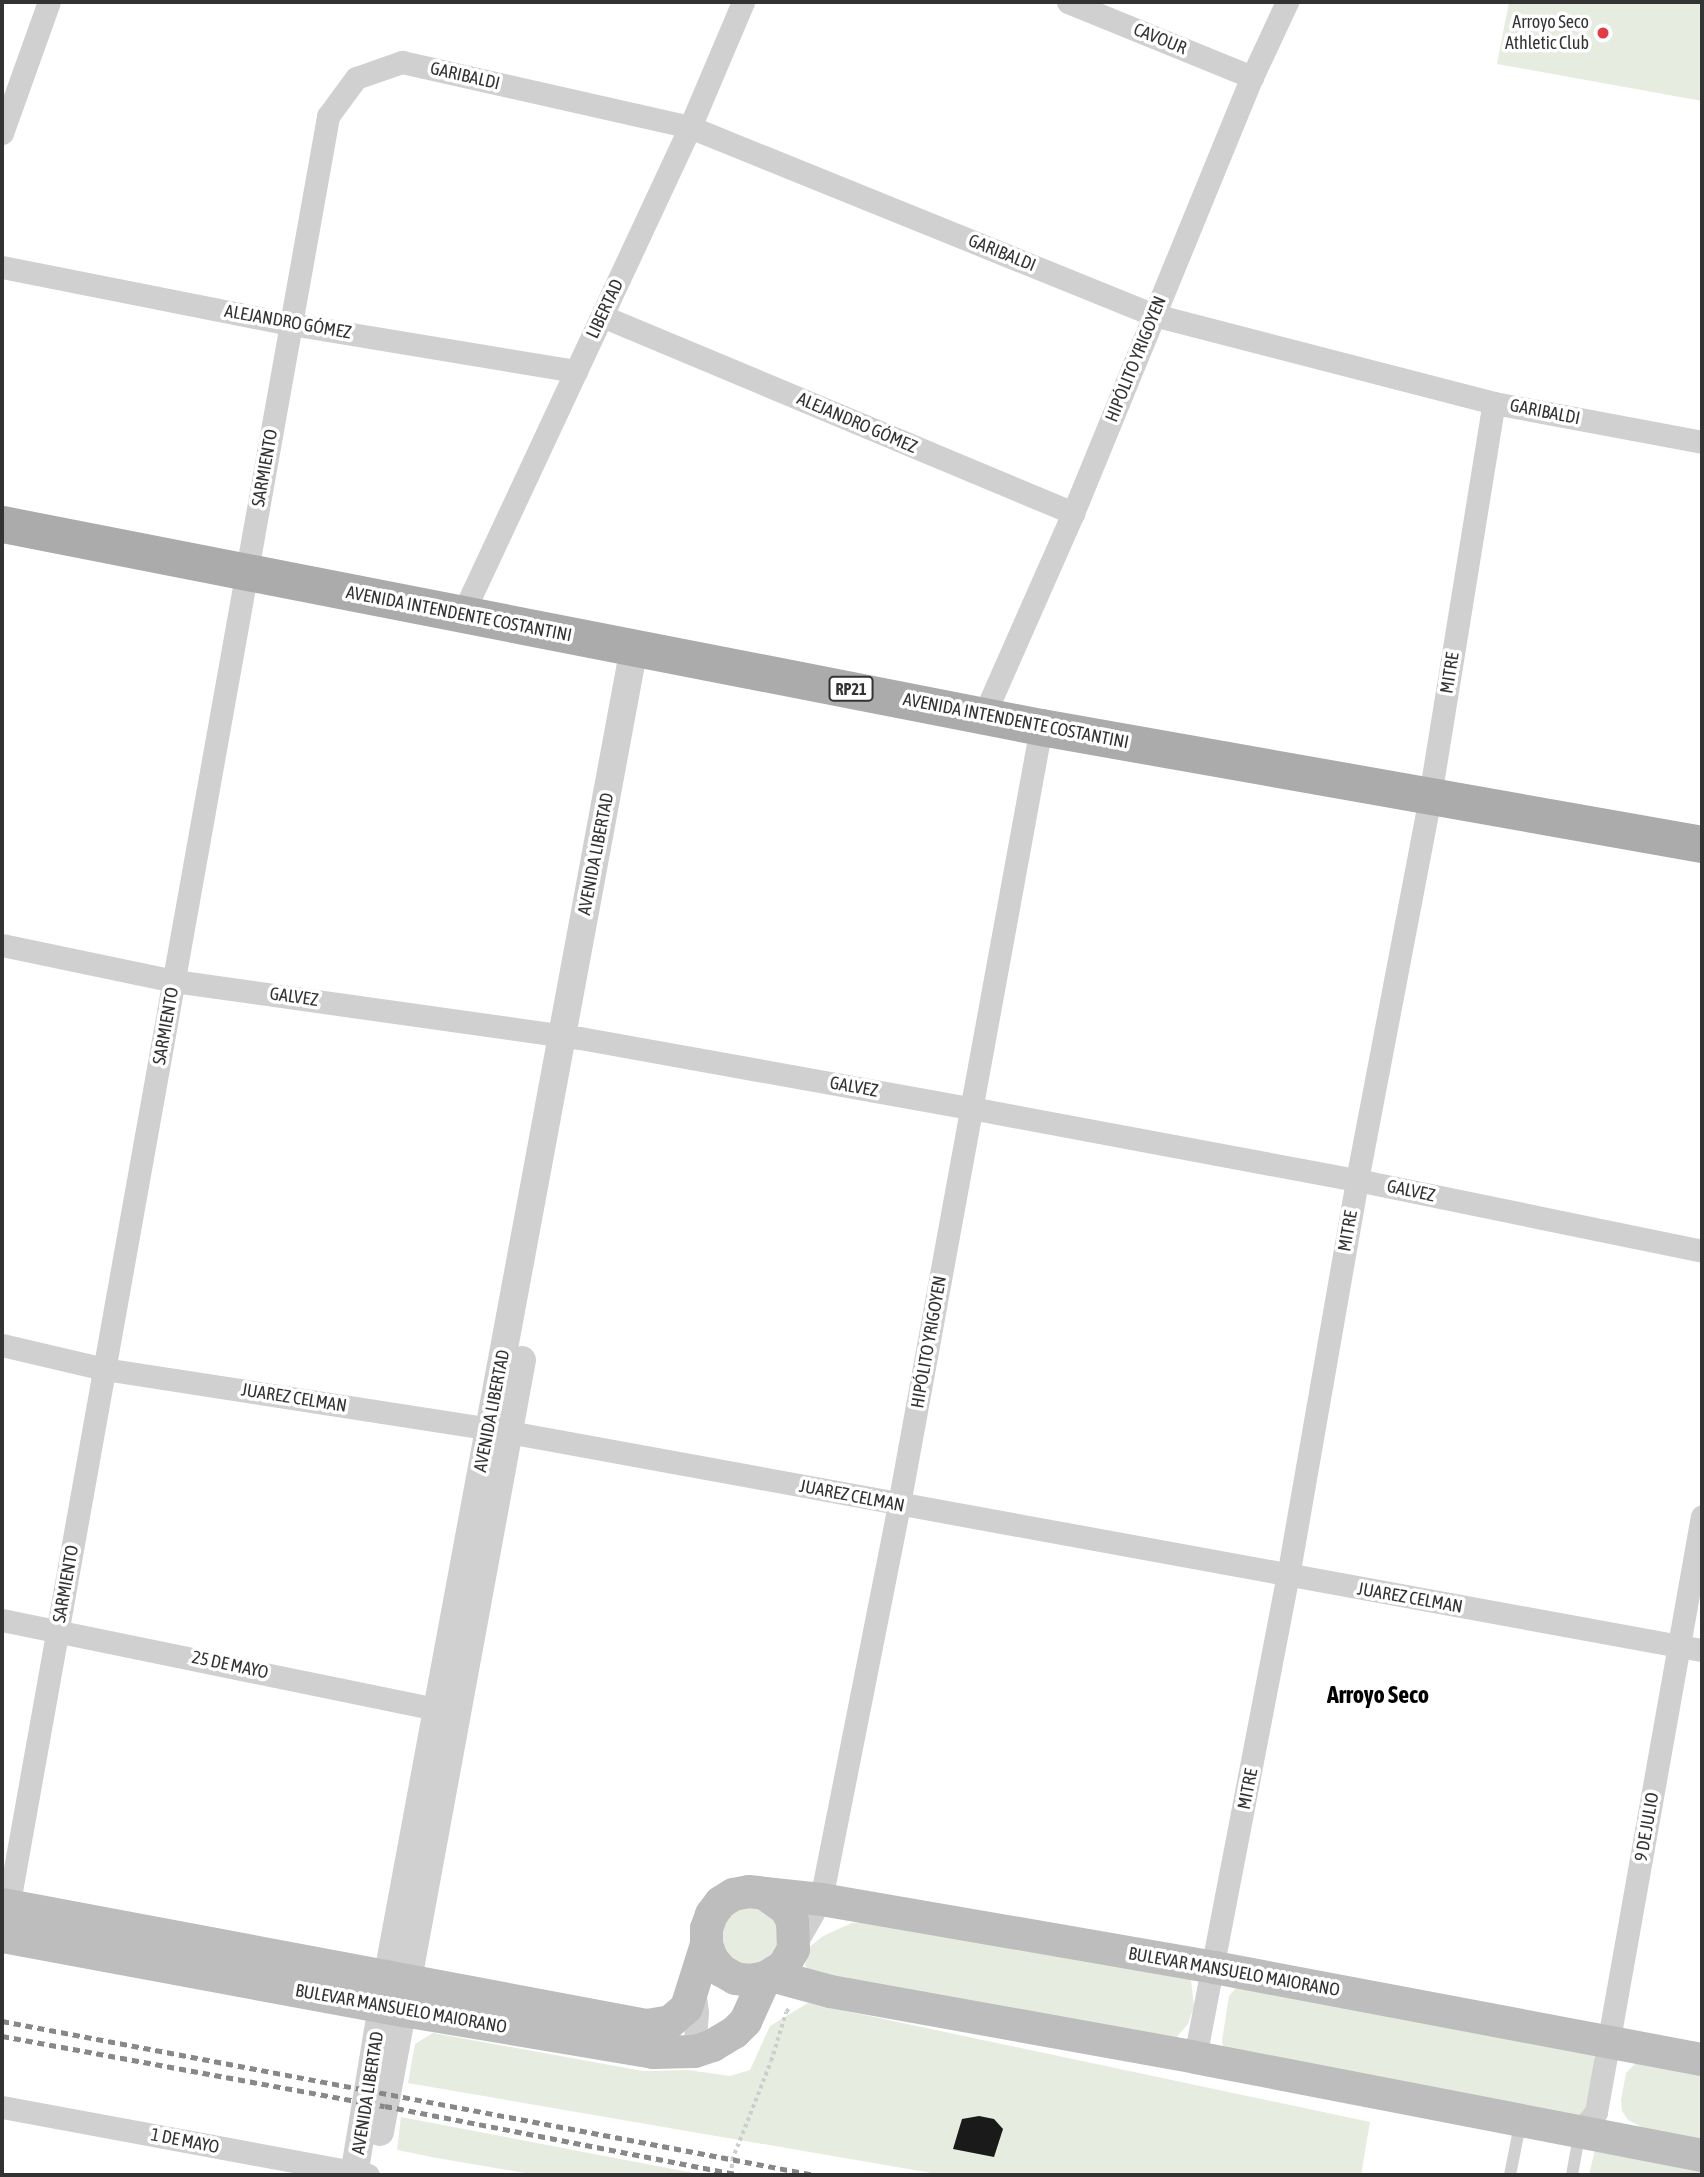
<!DOCTYPE html>
<html>
<head>
<meta charset="utf-8">
<style>
	body { margin:0 }
	#map { position:relative; width:1704px; height:2177px; overflow:hidden; background:#fff; font-family:"Asap Condensed",sans-serif }
	div>[style] { position:absolute }
	.green>* { inset:0; background:#e6ecdf }
	.building>* { inset:0; background:#1a1a1a }
	.path>* { height:3.5px; margin-top:-1.75px; transform-origin:0; background:repeating-linear-gradient(90deg,#cdcdcd 0 3.5px,transparent 0 7px) }
	.service>* { height:12px; margin:-6px; padding:0 6px; transform-origin:6px; border-radius:6px; background:#d0d0d0 }
	.minor>* { height:23px; margin:-11.5px; padding:0 11.5px; transform-origin:11.5px; border-radius:11.5px; background:#d0d0d0 }
	.tertiary>* { height:28px; margin:-14px; padding:0 14px; transform-origin:14px; border-radius:14px; background:#d0d0d0 }
	.secondary>* { height:33px; margin:-16.5px; padding:0 16.5px; transform-origin:16.5px; border-radius:16.5px; background:#bdbdbd }
	.primary>* { height:37px; margin:-18.5px; padding:0 18.5px; transform-origin:18.5px; border-radius:18.5px; background:#ababab }
	.rail>* { height:5px; margin-top:-2.5px; transform-origin:0; background:repeating-linear-gradient(90deg,#888 0 7px,transparent 0 12px) }
	.dots>* { width:19px; height:19px; translate:-50% -50%; box-sizing:border-box; border:4px solid #fff; border-radius:50% }
	span { translate:-50% -50%; white-space:nowrap; text-align:center; line-height:1.15; -webkit-text-stroke:7px #fff; paint-order:stroke }
	.shield-label span { padding:2px 5px; background:#fff; border:2px solid; border-radius:5px; -webkit-text-stroke-width:0 }
	.shield-label { font-size:16px; color:#333; font-weight:700 }
	.poi-label { font-size:18px; color:#333 }
	.right { translate:-100% -50%; text-align:right }
	.street-label { font-size:18px; color:#333 }
	.district-label { font-size:24px; color:#000; font-weight:700 }
	.frame { position:absolute; inset:0; border:4px solid #333; pointer-events:none }
</style>
</head>
<body>
<div id="map">
	<div class="green">
		<div style="clip-path:polygon(1509px 2px,1702px 2px,1702px 101px,1497px 64px)"></div>
		<div style="clip-path:polygon(739px 1905px,767px 1911px,778px 1927px,777px 1946px,772px 1955px,756px 1966px,728px 1960px,718px 1924px)"></div>
		<div style="clip-path:polygon(882px 1921px,1180px 1971px,1191px 1980px,1194px 2007px,1188px 2024px,1175px 2039px,812px 1977px,805px 1965px,808px 1948px,823px 1936px,852px 1923px)"></div>
		<div style="clip-path:polygon(1236px 1988px,1594px 2055px,1596px 2067px,1586px 2110px,1577px 2117px,1224px 2052px,1222px 2041px,1229px 1996px)"></div>
		<div style="clip-path:polygon(808px 2003px,1370px 2122px,1361px 2175px,943px 2175px,408px 2083px,415px 2044px,433px 2033px,643px 2071px,688px 2070px,730px 2076px,750px 2070px,770px 2026px)"></div>
		<div style="clip-path:polygon(1636px 2063px,1702px 2068px,1702px 2145px,1657px 2135px,1628px 2120px,1622px 2111px,1621px 2100px,1626px 2073px)"></div>
		<div style="clip-path:polygon(401px 2117px,704px 2175px,537px 2175px,437px 2158px,397px 2150px)"></div>
		<div style="clip-path:polygon(1596px 2145px,1702px 2165px,1702px 2175px,1589px 2175px)"></div>
	</div>
	<div class="building">
		<div style="clip-path:polygon(979px 2116px,994px 2119px,1003px 2129px,994px 2157px,953px 2149px,962px 2119px)"></div>
	</div>
	<div class="path">
		<div style="left:731px;top:2175px;width:15px;rotate:-86deg"></div>
		<div style="left:732px;top:2160px;width:106px;rotate:-68.5deg"></div>
		<div style="left:771px;top:2061px;width:51px;rotate:-73deg"></div>
		<div style="left:786px;top:2012px;width:6px;rotate:-45deg"></div>
	</div>
	<div class="service">
		<div style="left:1510px;top:2175px;width:56px;rotate:-78.7deg"></div>
		<div style="left:1572px;top:2175px;width:45px;rotate:-79.7deg"></div>
	</div>
	<div class="minor">
		<div style="left:1068px;top:2px;width:199px;rotate:22.2deg"></div>
		<div style="left:2px;top:133px;width:139px;rotate:-70.3deg"></div>
		<div style="left:2px;top:267px;width:295px;rotate:11.2deg"></div>
		<div style="left:291px;top:324px;width:289px;rotate:9.4deg"></div>
		<div style="left:602px;top:316px;width:511px;rotate:22.7deg"></div>
		<div style="left:462px;top:615px;width:539px;rotate:-64.96deg"></div>
		<div style="left:690px;top:127px;width:136px;rotate:-67deg"></div>
		<div style="left:984px;top:715px;width:221px;rotate:-66.2deg"></div>
		<div style="left:1073px;top:513px;width:471px;rotate:-67.7deg"></div>
		<div style="left:1252px;top:77px;width:83px;rotate:-65deg"></div>
		<div style="left:2px;top:945px;width:176px;rotate:11.8deg"></div>
		<div style="left:174px;top:981px;width:410px;rotate:8deg"></div>
		<div style="left:580px;top:1038px;width:397px;rotate:10.2deg"></div>
		<div style="left:971px;top:1108px;width:393px;rotate:10.6deg"></div>
		<div style="left:1357px;top:1180px;width:352px;rotate:11.6deg"></div>
		<div style="left:2px;top:1345px;width:105px;rotate:13.2deg"></div>
		<div style="left:104px;top:1369px;width:410px;rotate:8.8deg"></div>
		<div style="left:509px;top:1432px;width:1213px;rotate:10.36deg"></div>
		<div style="left:2px;top:1620px;width:458px;rotate:11.6deg"></div>
		<div style="left:6px;top:1919px;width:1832px;rotate:-79.87deg"></div>
		<div style="left:328px;top:116px;width:47px;rotate:-53.6deg"></div>
		<div style="left:356px;top:78px;width:49px;rotate:-19.2deg"></div>
		<div style="left:402px;top:62px;width:295px;rotate:12.7deg"></div>
		<div style="left:690px;top:127px;width:501px;rotate:22.06deg"></div>
		<div style="left:1154px;top:315px;width:351px;rotate:14.5deg"></div>
		<div style="left:1494px;top:403px;width:212px;rotate:10.6deg"></div>
		<div style="left:794px;top:1946px;width:54px;rotate:-60.1deg"></div>
		<div style="left:821px;top:1899px;width:403px;rotate:-78.8deg"></div>
		<div style="left:899px;top:1504px;width:790px;rotate:-79.64deg"></div>
		<div style="left:694px;top:1988px;width:24px;rotate:83deg"></div>
		<div style="left:697px;top:2012px;width:39px;rotate:94deg"></div>
		<div style="left:1195px;top:2057px;width:490px;rotate:-79.1deg"></div>
		<div style="left:1288px;top:1576px;width:402px;rotate:-80.1deg"></div>
		<div style="left:1357px;top:1180px;width:391px;rotate:-79.2deg"></div>
		<div style="left:1430px;top:796px;width:398px;rotate:-80.8deg"></div>
		<div style="left:2px;top:2107px;width:372px;rotate:10.5deg"></div>
		<div style="left:1580px;top:2131px;width:25px;rotate:-50deg"></div>
		<div style="left:1596px;top:2112px;width:605px;rotate:-79.92deg"></div>
	</div>
	<div class="tertiary">
		<div style="left:380px;top:2132px;width:785px;rotate:-79.58deg"></div>
		<div style="left:354px;top:2175px;width:171px;rotate:-80.6deg"></div>
		<div style="left:382px;top:2006px;width:1381px;rotate:-79.49deg"></div>
	</div>
	<div class="secondary">
		<div style="left:2px;top:1904px;width:655px;rotate:10.64deg"></div>
		<div style="left:646px;top:2025px;width:24px;rotate:-9deg"></div>
		<div style="left:670px;top:2021px;width:21px;rotate:-41deg"></div>
		<div style="left:686px;top:2007px;width:66px;rotate:-72.4deg"></div>
		<div style="left:706px;top:1944px;width:16px;rotate:-90deg"></div>
		<div style="left:706px;top:1928px;width:15px;rotate:-70deg"></div>
		<div style="left:711px;top:1914px;width:15px;rotate:-53deg"></div>
		<div style="left:720px;top:1902px;width:15px;rotate:-32deg"></div>
		<div style="left:733px;top:1894px;width:15px;rotate:-11deg"></div>
		<div style="left:748px;top:1891px;width:73px;rotate:6.3deg"></div>
		<div style="left:821px;top:1899px;width:399px;rotate:9.8deg"></div>
		<div style="left:1214px;top:1967px;width:497px;rotate:10.7deg"></div>
		<div style="left:2px;top:1936px;width:408px;rotate:10.5deg"></div>
		<div style="left:403px;top:2010px;width:254px;rotate:9.5deg"></div>
		<div style="left:653px;top:2052px;width:41px;rotate:-1.4deg"></div>
		<div style="left:694px;top:2051px;width:19px;rotate:-18deg"></div>
		<div style="left:712px;top:2045px;width:26px;rotate:-31deg"></div>
		<div style="left:734px;top:2032px;width:16px;rotate:-45deg"></div>
		<div style="left:745px;top:2021px;width:48px;rotate:-65.6deg"></div>
		<div style="left:706px;top:1944px;width:15px;rotate:70deg"></div>
		<div style="left:711px;top:1958px;width:16px;rotate:50deg"></div>
		<div style="left:721px;top:1970px;width:16px;rotate:30deg"></div>
		<div style="left:735px;top:1978px;width:15px;rotate:8deg"></div>
		<div style="left:750px;top:1980px;width:15px;rotate:-11deg"></div>
		<div style="left:765px;top:1977px;width:21px;rotate:-31deg"></div>
		<div style="left:783px;top:1966px;width:20px;rotate:-60deg"></div>
		<div style="left:793px;top:1949px;width:28px;rotate:-92deg"></div>
		<div style="left:792px;top:1921px;width:13px;rotate:-117deg"></div>
		<div style="left:786px;top:1909px;width:27px;rotate:-144deg"></div>
		<div style="left:771px;top:1975px;width:61px;rotate:15.2deg"></div>
		<div style="left:830px;top:1991px;width:371px;rotate:10.2deg"></div>
		<div style="left:1195px;top:2057px;width:516px;rotate:10.94deg"></div>
	</div>
	<div class="primary">
		<div style="left:2px;top:524px;width:1059px;rotate:11.06deg"></div>
		<div style="left:1041px;top:727px;width:671px;rotate:10.04deg"></div>
	</div>
	<div class="rail">
		<div style="left:2px;top:2021px;width:827px;rotate:10.73deg"></div>
		<div style="left:2px;top:2036px;width:389px;rotate:10.4deg"></div>
		<div style="left:385px;top:2106px;width:363px;rotate:11deg"></div>
	</div>
	<div class="dots">
		<div style="left:1603px;top:33px;background:#e63946"></div>
	</div>
	<div class="shield-label">
		<span style="left:851px;top:689px">RP21</span>
	</div>
	<div class="poi-label">
		<span class="right" style="left:1589px;top:33px">Arroyo Seco<br>Athletic Club</span>
	</div>
	<div class="street-label">
		<span style="left:1160px;top:39px;rotate:22deg">CAVOUR</span>
		<span style="left:465px;top:76px;rotate:13deg">GARIBALDI</span>
		<span style="left:1002px;top:253px;rotate:22deg">GARIBALDI</span>
		<span style="left:605px;top:309px;rotate:-65deg">LIBERTAD</span>
		<span style="left:288px;top:322px;rotate:10deg">ALEJANDRO GÓMEZ</span>
		<span style="left:1136px;top:359px;rotate:-68deg">HIPÓLITO YRIGOYEN</span>
		<span style="left:1545px;top:412px;rotate:11deg">GARIBALDI</span>
		<span style="left:857px;top:423px;rotate:23deg">ALEJANDRO GÓMEZ</span>
		<span style="left:265px;top:468px;rotate:-80deg">SARMIENTO</span>
		<span style="left:459px;top:614px;rotate:11deg">AVENIDA INTENDENTE COSTANTINI</span>
		<span style="left:1450px;top:673px;rotate:-81deg">MITRE</span>
		<span style="left:1016px;top:721px;rotate:11deg">AVENIDA INTENDENTE COSTANTINI</span>
		<span style="left:596px;top:854px;rotate:-79deg">AVENIDA LIBERTAD</span>
		<span style="left:294px;top:997px;rotate:8deg">GALVEZ</span>
		<span style="left:166px;top:1026px;rotate:-80deg">SARMIENTO</span>
		<span style="left:854px;top:1087px;rotate:10deg">GALVEZ</span>
		<span style="left:1411px;top:1191px;rotate:12deg">GALVEZ</span>
		<span style="left:1348px;top:1231px;rotate:-80deg">MITRE</span>
		<span style="left:929px;top:1342px;rotate:-80deg">HIPÓLITO YRIGOYEN</span>
		<span style="left:294px;top:1398px;rotate:9deg">JUAREZ CELMAN</span>
		<span style="left:492px;top:1411px;rotate:-79deg">AVENIDA LIBERTAD</span>
		<span style="left:852px;top:1496px;rotate:11deg">JUAREZ CELMAN</span>
		<span style="left:66px;top:1584px;rotate:-80deg">SARMIENTO</span>
		<span style="left:1410px;top:1598px;rotate:10deg">JUAREZ CELMAN</span>
		<span style="left:230px;top:1665px;rotate:12deg">25 DE MAYO</span>
		<span style="left:1248px;top:1789px;rotate:-79deg">MITRE</span>
		<span style="left:1647px;top:1827px;rotate:-80deg">9 DE JULIO</span>
		<span style="left:1234px;top:1972px;rotate:10deg">BULEVAR MANSUELO MAIORANO</span>
		<span style="left:401px;top:2009px;rotate:10deg">BULEVAR MANSUELO MAIORANO</span>
		<span style="left:368px;top:2093px;rotate:-81deg">AVENIDA LIBERTAD</span>
		<span style="left:185px;top:2141px;rotate:11deg">1 DE MAYO</span>
	</div>
	<div class="district-label">
		<span style="left:1378px;top:1695px">Arroyo Seco</span>
	</div>
	<div class="frame"></div>
</div>
</body>
</html>
